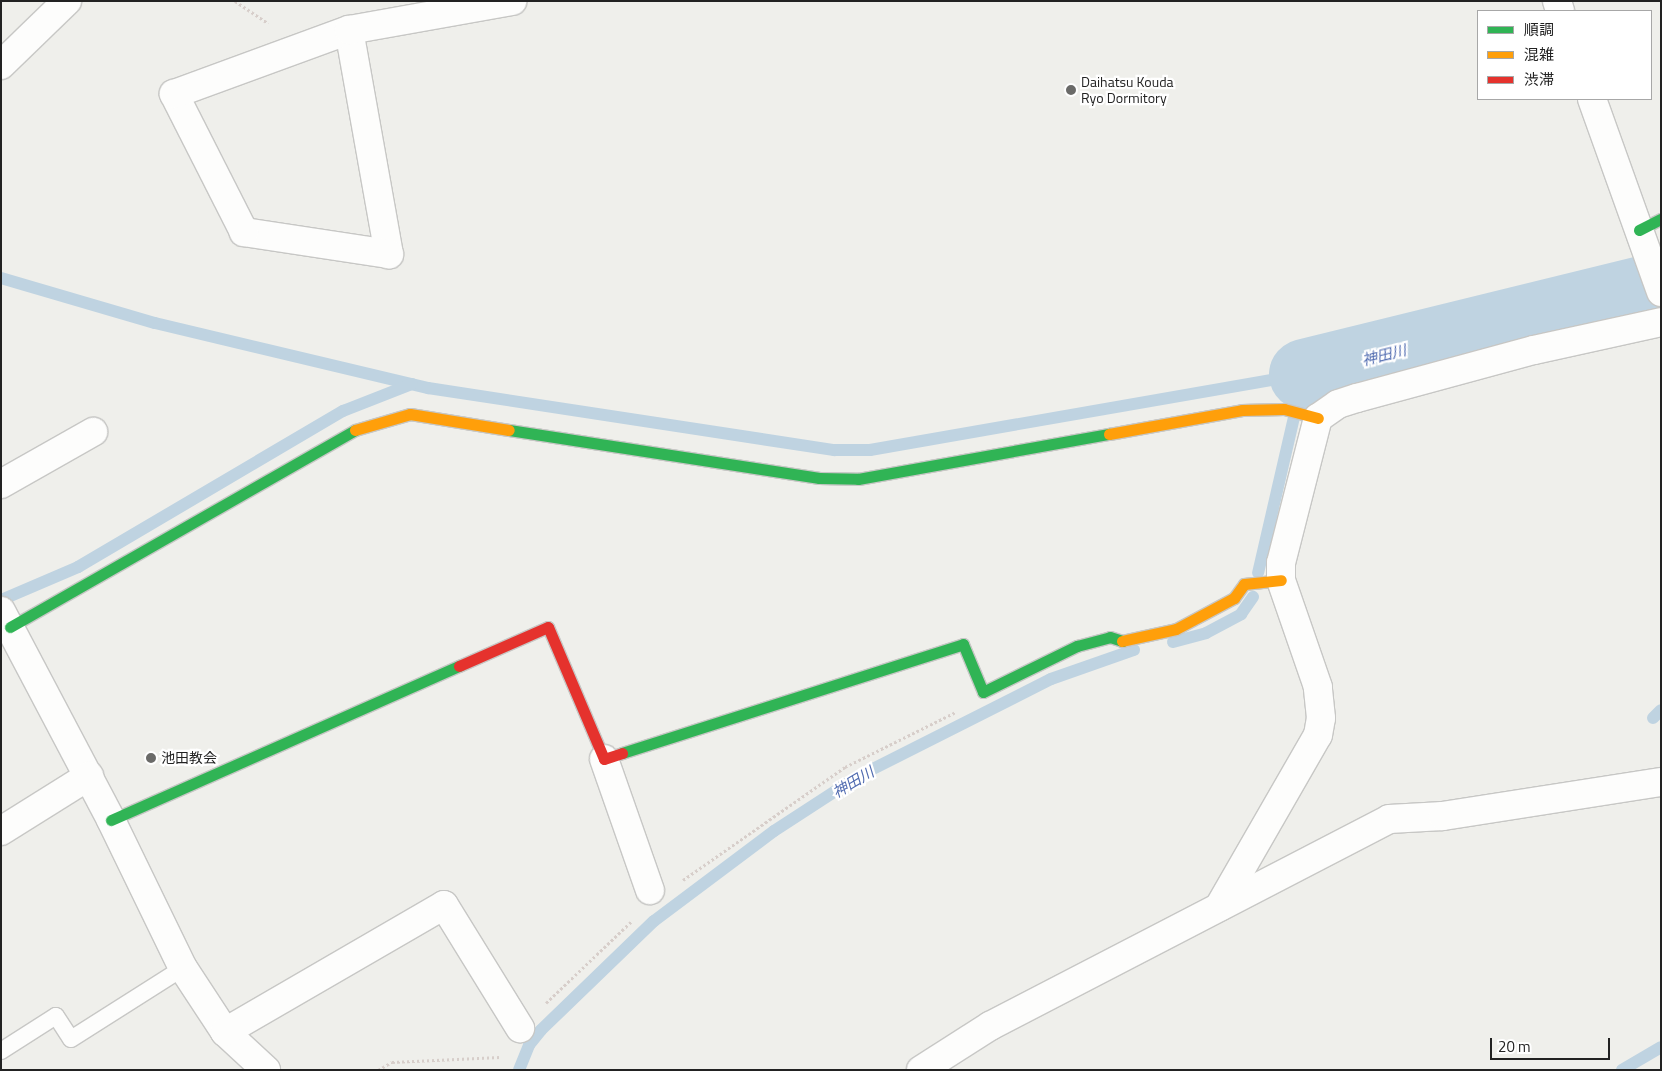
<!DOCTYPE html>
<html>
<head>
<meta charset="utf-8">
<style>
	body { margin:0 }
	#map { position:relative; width:1662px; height:1071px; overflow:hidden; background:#efefeb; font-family:"Titillium Web","Noto Sans JP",sans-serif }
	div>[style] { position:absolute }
	.stream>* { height:12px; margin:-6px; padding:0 6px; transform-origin:6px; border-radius:6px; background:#bfd3e1 }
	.river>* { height:71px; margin:-35.5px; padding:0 35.5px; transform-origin:35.5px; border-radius:35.5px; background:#bfd3e1 }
	.path>* { height:3px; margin-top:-1.5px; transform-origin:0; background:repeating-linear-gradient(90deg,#d7ceca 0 2.5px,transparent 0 5px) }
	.roads { filter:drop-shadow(1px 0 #c7c7c5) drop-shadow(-1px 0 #c7c7c5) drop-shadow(0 1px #c7c7c5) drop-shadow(0 -1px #c7c7c5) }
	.lane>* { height:16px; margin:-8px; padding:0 8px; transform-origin:8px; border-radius:8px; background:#fdfdfc }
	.street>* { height:28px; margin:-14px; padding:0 14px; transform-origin:14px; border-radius:14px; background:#fdfdfc }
	.fast>* { height:11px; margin:-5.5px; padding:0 5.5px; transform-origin:5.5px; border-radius:5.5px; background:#30b455 }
	.slow>* { height:11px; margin:-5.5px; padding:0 5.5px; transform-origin:5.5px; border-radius:5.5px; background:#ff9f0a }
	.jam>* { height:11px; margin:-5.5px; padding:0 5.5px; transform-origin:5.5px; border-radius:5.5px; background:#e5322d }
	.dots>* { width:14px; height:14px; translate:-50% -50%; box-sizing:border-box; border:2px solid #fff; border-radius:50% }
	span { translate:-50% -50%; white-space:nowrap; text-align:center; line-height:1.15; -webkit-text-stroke:4.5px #fff; paint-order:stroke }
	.poi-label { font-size:14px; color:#222 }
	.left { translate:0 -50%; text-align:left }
	.water-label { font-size:15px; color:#506bb0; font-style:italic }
	.frame { position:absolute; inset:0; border:2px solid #222; pointer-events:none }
	.legend { position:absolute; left:1477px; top:10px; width:175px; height:90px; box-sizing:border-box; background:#fff; border:1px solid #a7a7a7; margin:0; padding:6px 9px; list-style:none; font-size:15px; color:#222 }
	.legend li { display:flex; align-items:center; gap:10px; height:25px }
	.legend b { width:25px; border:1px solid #a7a7a7 }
	.scale { position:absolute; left:1490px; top:1038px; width:120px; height:22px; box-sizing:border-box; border:2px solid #222; border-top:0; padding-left:6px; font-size:15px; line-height:18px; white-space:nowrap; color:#222; -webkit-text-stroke:4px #fff; paint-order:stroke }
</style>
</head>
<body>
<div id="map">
	<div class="stream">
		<div style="left:1px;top:278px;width:160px;rotate:16.3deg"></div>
		<div style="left:155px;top:323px;width:281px;rotate:13.4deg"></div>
		<div style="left:428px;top:388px;width:411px;rotate:8.7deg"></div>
		<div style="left:834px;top:450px;width:36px"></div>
		<div style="left:870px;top:450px;width:441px;rotate:-9.9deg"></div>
		<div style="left:1304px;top:374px;width:204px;rotate:103deg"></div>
		<div style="left:1px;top:600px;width:84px;rotate:-23.2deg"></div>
		<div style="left:78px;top:567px;width:308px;rotate:-30.5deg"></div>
		<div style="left:343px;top:411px;width:74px;rotate:-21.4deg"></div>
		<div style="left:1173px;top:642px;width:34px;rotate:-15deg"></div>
		<div style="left:1206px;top:633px;width:40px;rotate:-28deg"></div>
		<div style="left:1241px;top:614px;width:21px;rotate:-55deg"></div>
		<div style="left:1653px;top:718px;width:11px;rotate:-45deg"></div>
		<div style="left:519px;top:1070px;width:27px;rotate:-68deg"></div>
		<div style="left:529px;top:1045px;width:19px;rotate:-51deg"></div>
		<div style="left:541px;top:1030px;width:157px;rotate:-44deg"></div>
		<div style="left:654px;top:921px;width:150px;rotate:-36.9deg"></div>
		<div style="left:774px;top:831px;width:99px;rotate:-33deg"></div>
		<div style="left:857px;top:777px;width:217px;rotate:-26.8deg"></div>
		<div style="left:1051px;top:679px;width:88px;rotate:-19.3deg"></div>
		<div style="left:1622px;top:1070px;width:45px;rotate:-30.5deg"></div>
	</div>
	<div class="river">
		<div style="left:1304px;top:374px;width:368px;rotate:-13.8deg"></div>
	</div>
	<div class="path">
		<div style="left:235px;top:1px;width:40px;rotate:34deg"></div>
		<div style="left:683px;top:880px;width:198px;rotate:-34.9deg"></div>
		<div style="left:845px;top:767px;width:124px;rotate:-26.4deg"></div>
		<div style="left:546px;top:1003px;width:120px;rotate:-43.7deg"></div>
		<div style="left:378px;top:1070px;width:16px;rotate:-30deg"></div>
		<div style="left:392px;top:1062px;width:108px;rotate:-2.7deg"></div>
	</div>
	<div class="roads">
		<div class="lane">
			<div style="left:1px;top:1051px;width:65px;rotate:-32.5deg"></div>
			<div style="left:56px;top:1016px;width:27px;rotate:57deg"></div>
			<div style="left:71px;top:1039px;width:133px;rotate:-32.4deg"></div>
		</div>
		<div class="street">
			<div style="left:1557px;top:1px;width:10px;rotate:73deg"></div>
			<div style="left:349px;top:30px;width:228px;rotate:79.9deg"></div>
			<div style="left:389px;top:254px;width:147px;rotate:-171.4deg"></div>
			<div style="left:244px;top:232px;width:155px;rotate:-116.9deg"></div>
			<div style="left:174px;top:94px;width:186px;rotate:-20.1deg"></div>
			<div style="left:349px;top:30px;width:166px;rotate:-10.1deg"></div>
			<div style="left:1px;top:65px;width:92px;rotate:-44.1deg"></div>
			<div style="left:1592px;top:99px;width:205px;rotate:70.3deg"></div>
			<div style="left:1px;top:484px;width:106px;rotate:-29.5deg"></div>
			<div style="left:1px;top:611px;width:236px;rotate:62.2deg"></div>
			<div style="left:111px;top:820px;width:165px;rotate:64.1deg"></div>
			<div style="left:183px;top:968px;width:77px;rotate:56.7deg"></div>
			<div style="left:225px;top:1032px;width:56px;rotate:42.8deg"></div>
			<div style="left:604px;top:759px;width:139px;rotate:70.7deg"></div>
			<div style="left:1px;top:831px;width:104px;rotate:-32deg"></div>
			<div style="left:1219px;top:907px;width:198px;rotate:-60.1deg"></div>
			<div style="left:1318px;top:735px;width:17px;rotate:-80deg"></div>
			<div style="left:1321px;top:718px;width:31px;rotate:-96deg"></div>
			<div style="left:1318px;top:687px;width:113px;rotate:-109.1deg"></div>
			<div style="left:1281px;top:580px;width:17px;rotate:-90deg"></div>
			<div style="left:1281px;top:563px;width:150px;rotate:-75.7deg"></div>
			<div style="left:1318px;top:418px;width:24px;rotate:-35deg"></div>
			<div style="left:1338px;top:404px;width:20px;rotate:-18deg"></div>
			<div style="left:1357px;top:398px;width:183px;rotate:-15.2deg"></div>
			<div style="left:1534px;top:350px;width:130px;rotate:-12.4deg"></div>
			<div style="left:225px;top:1032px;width:253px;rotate:-30.1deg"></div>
			<div style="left:444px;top:905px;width:145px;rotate:58.3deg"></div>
			<div style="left:921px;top:1070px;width:82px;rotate:-32.5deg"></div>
			<div style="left:990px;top:1026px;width:449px;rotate:-27.4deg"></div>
			<div style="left:1389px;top:819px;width:54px;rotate:-3.2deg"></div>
			<div style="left:1443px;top:816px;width:221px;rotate:-8.9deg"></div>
		</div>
		<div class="fast">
			<div style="left:1639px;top:230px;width:25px;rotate:-27deg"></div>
			<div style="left:509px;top:430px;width:314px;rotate:8.8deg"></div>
			<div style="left:819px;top:478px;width:39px;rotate:1deg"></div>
			<div style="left:858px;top:479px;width:255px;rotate:-10.2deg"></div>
			<div style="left:10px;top:627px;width:397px;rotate:-29.7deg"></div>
			<div style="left:622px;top:753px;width:358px;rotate:-17.7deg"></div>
			<div style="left:963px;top:644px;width:52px;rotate:67.4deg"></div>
			<div style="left:983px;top:692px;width:105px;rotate:-26.1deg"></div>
			<div style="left:1077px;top:646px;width:34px;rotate:-15deg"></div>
			<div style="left:1110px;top:637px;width:13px;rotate:18deg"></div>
			<div style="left:111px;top:820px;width:381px;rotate:-23.9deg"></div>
		</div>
		<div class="slow">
			<div style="left:355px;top:430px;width:57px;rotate:-16.2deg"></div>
			<div style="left:410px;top:414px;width:100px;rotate:9.2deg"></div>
			<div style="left:1109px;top:434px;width:135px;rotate:-10.2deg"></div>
			<div style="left:1242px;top:410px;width:42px;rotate:-1.4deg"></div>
			<div style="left:1284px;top:409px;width:35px;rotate:15deg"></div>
			<div style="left:1122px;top:641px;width:55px;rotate:-12.5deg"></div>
			<div style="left:1176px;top:629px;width:66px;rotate:-28.1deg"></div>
			<div style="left:1234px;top:598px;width:17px;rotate:-54deg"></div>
			<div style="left:1244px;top:584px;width:37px;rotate:-6deg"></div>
		</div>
		<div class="jam">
			<div style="left:459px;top:666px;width:97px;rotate:-23.7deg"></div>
			<div style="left:548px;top:627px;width:143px;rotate:67deg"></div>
			<div style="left:604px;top:759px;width:19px;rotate:-18deg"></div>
		</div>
	</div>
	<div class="dots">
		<div style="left:1071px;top:90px;background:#6a6a68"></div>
		<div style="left:151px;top:758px;background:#6a6a68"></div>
	</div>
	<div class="poi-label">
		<span class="left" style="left:1081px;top:90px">Daihatsu Kouda<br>Ryo Dormitory</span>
		<span class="left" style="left:161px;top:758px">池田教会</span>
	</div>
	<div class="water-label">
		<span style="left:1384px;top:355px;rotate:-14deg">神田川</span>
		<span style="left:853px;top:782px;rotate:-31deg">神田川</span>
	</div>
	<div class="frame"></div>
	<ul class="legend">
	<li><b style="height:6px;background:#30b455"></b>順調</li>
	<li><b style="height:6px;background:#ff9f0a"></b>混雑</li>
	<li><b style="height:6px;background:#e5322d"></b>渋滞</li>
	</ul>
	<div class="scale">20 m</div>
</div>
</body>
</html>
